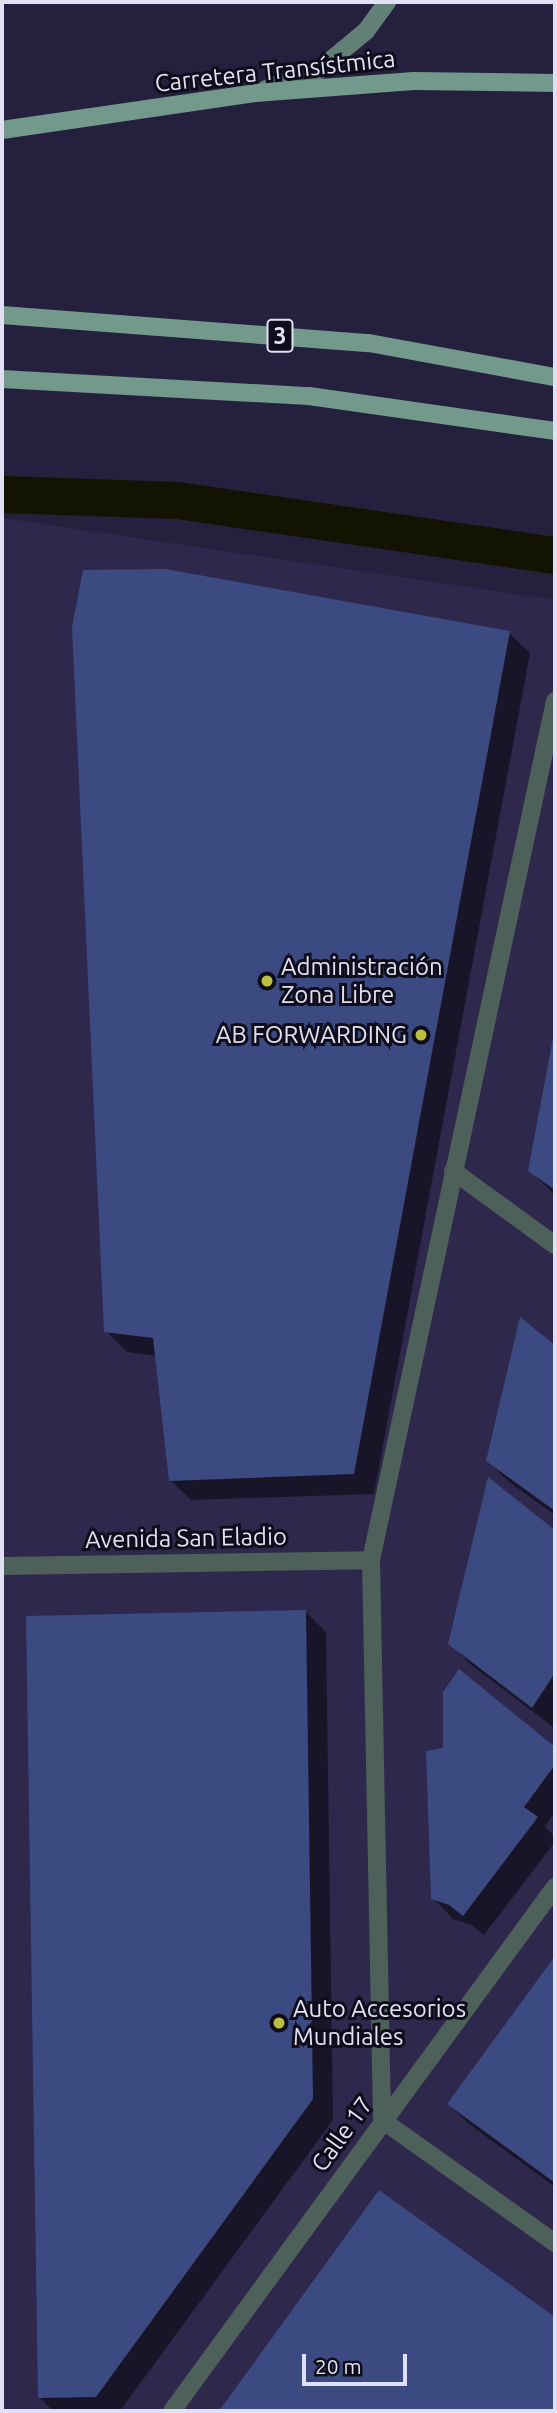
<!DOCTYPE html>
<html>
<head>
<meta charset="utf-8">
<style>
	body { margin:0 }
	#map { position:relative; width:557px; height:2413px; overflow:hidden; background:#26203f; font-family:Ubuntu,sans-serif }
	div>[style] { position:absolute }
	.built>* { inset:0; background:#2f284d }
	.shadow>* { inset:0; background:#0007 }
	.canal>* { height:37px; margin:-18.5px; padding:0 18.5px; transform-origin:18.5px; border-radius:18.5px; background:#121301 }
	.building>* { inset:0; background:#3b4a80 }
	.minor>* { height:18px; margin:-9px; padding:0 9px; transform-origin:9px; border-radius:9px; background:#4d6059 }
	.secondary>* { height:18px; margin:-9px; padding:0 9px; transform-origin:9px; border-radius:9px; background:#628075 }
	.primary>* { height:18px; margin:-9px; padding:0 9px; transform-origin:9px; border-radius:9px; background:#72998b }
	.dots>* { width:19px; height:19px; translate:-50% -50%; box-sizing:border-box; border:4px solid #0f0d1a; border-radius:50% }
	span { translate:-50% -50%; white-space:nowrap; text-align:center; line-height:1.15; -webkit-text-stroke:6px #0f0d1a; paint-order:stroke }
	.shield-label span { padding:2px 5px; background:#0f0d1a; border:2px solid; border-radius:5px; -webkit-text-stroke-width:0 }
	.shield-label { font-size:23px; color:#e1dff3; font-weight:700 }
	.street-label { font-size:24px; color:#e1dff3 }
	.poi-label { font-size:24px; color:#e1dff3 }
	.left { translate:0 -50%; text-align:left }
	.right { translate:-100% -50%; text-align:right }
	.frame { position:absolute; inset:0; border:4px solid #e1dff3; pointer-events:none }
	.scale { position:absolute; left:302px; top:2354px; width:105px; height:32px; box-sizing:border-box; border:4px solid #e1dff3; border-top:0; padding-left:9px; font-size:21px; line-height:24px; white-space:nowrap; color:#e1dff3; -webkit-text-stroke:5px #0f0d1a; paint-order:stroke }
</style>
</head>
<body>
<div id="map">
	<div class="built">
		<div style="clip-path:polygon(2px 518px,555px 600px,555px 2411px,2px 2411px)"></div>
	</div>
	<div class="shadow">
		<div style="clip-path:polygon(509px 633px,530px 653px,374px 1494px,191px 1500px,170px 1480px,157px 1356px,127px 1352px,106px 1331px)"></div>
		<div style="clip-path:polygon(555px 1036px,555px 1195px,530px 1171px)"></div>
		<div style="clip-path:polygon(521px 1320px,555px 1347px,555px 1515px,509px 1482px,488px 1461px)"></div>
		<div style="clip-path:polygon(489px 1480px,555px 1532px,553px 1727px,470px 1664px,450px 1643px)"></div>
		<div style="clip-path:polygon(305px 1611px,326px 1632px,333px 2120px,120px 2411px,53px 2411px,40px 2398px)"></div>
		<div style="clip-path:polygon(459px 1672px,555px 1749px,555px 1812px,545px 1826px,555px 1837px,555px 1842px,484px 1935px,471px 1925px,453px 1919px,433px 1898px,444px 1750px)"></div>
		<div style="clip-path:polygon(555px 1959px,555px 2187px,469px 2124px,449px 2104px)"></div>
		<div style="clip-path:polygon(379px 2193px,555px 2320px,555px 2411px,221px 2411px)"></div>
	</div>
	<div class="canal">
		<div style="left:2px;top:494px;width:175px;rotate:2deg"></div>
		<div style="left:177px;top:500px;width:382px;rotate:8.3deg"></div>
	</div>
	<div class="building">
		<div style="clip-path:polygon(165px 569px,510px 631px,354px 1474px,169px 1481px,153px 1338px,104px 1332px,72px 627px,83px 570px)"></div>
		<div style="clip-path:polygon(554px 1033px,555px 1034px,555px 1190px,528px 1171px)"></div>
		<div style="clip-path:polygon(520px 1317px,555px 1345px,555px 1511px,486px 1461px)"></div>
		<div style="clip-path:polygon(488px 1477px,555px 1530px,555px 1673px,532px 1708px,448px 1644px)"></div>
		<div style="clip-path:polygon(306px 1610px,313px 2099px,96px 2397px,38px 2398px,26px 1616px)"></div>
		<div style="clip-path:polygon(459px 1669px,555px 1747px,555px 1765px,524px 1807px,538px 1817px,463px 1916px,449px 1905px,431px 1899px,426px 1751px,443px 1748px,443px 1692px)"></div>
		<div style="clip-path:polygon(555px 1956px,555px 2183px,447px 2104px)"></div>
		<div style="clip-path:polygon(379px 2190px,555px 2317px,555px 2411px,219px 2411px)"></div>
	</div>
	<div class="minor">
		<div style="left:555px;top:701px;width:878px;rotate:102.09deg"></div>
		<div style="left:371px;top:1560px;width:560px;rotate:88.87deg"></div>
		<div style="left:382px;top:2120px;width:212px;rotate:35.4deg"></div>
		<div style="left:453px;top:1171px;width:126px;rotate:36deg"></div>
		<div style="left:2px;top:1566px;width:369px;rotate:-0.9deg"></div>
		<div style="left:172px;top:2411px;width:649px;rotate:-53.84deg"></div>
	</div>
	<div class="secondary">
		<div style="left:266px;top:89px;width:56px;rotate:-19.7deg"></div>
		<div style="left:319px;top:70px;width:61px;rotate:-39.7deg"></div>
		<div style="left:366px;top:31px;width:36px;rotate:-54deg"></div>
	</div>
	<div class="primary">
		<div style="left:2px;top:130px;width:256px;rotate:-8.3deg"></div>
		<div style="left:255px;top:93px;width:159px;rotate:-4.3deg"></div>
		<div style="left:414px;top:81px;width:141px;rotate:0.8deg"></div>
		<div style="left:2px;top:315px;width:368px;rotate:4.4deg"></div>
		<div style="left:369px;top:343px;width:189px;rotate:10.4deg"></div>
		<div style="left:2px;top:379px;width:307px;rotate:3.2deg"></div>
		<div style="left:309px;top:396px;width:248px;rotate:8.1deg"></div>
	</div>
	<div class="dots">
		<div style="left:267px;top:981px;background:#bcbf43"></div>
		<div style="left:421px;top:1035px;background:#bcbf43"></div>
		<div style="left:279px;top:2023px;background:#bcbf43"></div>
	</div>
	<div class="shield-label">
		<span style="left:280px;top:336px">3</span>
	</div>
	<div class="street-label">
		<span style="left:275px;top:71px;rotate:-6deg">Carretera Transístmica</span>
		<span style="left:186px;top:1538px;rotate:-1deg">Avenida San Eladio</span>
		<span style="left:342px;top:2134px;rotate:-54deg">Calle 17</span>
	</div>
	<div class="poi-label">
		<span class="left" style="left:281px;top:981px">Administración<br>Zona Libre</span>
		<span class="right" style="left:407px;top:1035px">AB FORWARDING</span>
		<span class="left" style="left:293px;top:2023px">Auto Accesorios<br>Mundiales</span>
	</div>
	<div class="frame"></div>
	<div class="scale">20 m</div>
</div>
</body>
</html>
